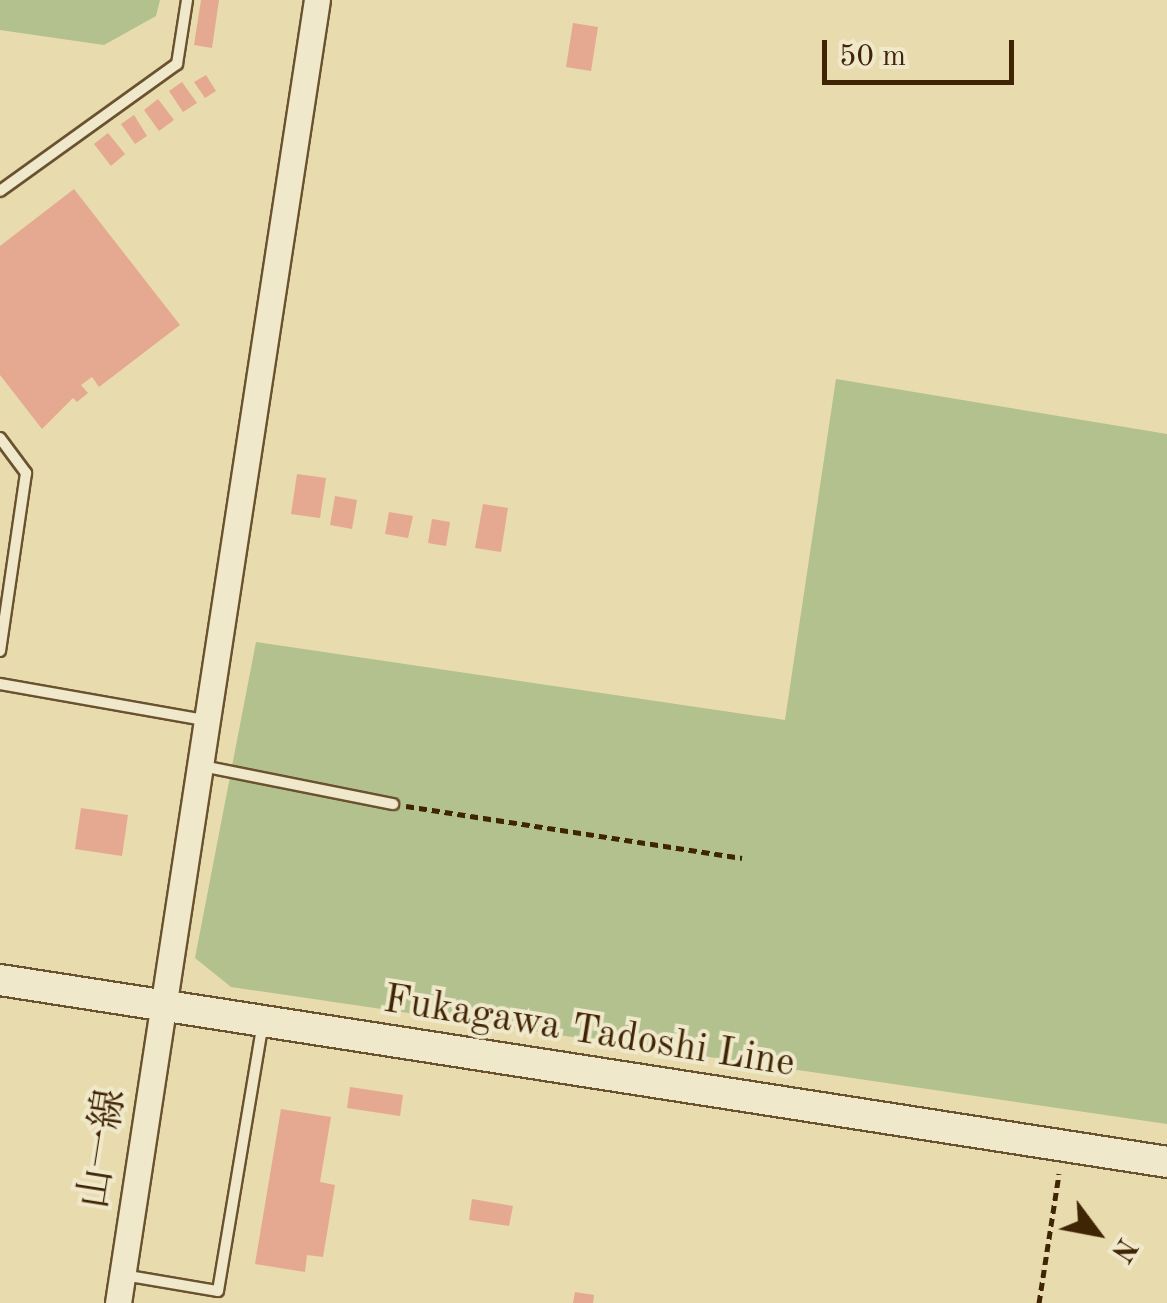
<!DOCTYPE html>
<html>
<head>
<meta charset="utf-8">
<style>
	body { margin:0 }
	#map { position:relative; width:1167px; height:1303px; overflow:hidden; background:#e8dbae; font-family:"Old Standard TT","Noto Serif JP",serif }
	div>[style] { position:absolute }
	.green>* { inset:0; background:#b2c18e }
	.building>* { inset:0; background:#e5a991 }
	.path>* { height:5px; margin-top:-2.5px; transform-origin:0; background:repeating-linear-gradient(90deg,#402505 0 8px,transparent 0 13px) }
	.roads { filter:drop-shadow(2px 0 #6a522f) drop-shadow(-2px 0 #6a522f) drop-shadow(0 2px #6a522f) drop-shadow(0 -2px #6a522f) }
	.service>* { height:10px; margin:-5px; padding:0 5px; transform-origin:5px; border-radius:5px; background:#f0e8ca }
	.tertiary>* { height:25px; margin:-12.5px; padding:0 12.5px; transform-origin:12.5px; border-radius:12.5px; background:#f0e8ca }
	.secondary>* { height:30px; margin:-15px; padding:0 15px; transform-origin:15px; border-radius:15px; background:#f0e8ca }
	span { translate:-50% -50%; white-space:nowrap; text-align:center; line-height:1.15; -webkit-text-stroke:8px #f0e8ca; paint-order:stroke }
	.street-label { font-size:40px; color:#402505 }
	.north { position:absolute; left:1047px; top:1183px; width:100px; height:100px; -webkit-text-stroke:8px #f0e8ca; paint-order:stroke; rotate:122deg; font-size:28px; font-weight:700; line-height:40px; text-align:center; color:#402505 }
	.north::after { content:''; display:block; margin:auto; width:35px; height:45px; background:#402505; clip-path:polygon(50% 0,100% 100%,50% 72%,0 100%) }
	.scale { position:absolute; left:822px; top:40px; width:192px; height:45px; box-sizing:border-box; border:5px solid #402505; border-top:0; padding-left:12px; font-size:30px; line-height:35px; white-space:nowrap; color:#402505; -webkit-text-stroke:8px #f0e8ca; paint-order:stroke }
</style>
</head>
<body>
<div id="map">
	<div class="green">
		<div style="clip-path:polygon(0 0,160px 0,156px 16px,104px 45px,0 30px)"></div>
		<div style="clip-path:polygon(836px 379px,1167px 434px,1167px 1124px,231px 987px,195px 958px,256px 642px,785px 720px)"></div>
	</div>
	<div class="building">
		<div style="clip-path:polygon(201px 0,219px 0,212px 48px,194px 45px)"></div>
		<div style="clip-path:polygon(573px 23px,598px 27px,591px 71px,566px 67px)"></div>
		<div style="clip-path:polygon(206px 75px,216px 91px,205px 98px,194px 82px)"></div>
		<div style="clip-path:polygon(182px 82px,197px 103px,183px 112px,169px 91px)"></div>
		<div style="clip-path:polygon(158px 99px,174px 120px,159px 131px,144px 110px)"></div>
		<div style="clip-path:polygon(134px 115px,147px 136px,135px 144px,121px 124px)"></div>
		<div style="clip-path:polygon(108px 133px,125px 154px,111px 166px,94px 144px)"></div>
		<div style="clip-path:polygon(74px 189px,180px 325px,99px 387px,92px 377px,81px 385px,88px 393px,77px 402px,73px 398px,42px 429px,0 375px,0 246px)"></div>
		<div style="clip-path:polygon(297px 474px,326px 478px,320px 518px,291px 514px)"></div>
		<div style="clip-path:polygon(335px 496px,357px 500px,352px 529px,330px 525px)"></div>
		<div style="clip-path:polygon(483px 504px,508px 508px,501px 552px,475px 548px)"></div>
		<div style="clip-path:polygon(389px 512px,413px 516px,408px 538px,385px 534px)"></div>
		<div style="clip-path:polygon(432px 519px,450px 522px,446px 546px,428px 543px)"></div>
		<div style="clip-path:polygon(81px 808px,128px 815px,122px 856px,75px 849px)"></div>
		<div style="clip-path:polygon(350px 1087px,403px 1095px,400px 1116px,347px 1108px)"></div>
		<div style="clip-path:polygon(281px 1109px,331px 1117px,320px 1182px,335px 1185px,323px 1257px,307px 1255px,305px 1272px,255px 1264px)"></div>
		<div style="clip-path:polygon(472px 1199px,513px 1206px,509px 1226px,469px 1220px)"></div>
		<div style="clip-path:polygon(575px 1292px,594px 1295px,593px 1303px,573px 1303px)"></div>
	</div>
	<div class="path">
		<div style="left:406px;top:806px;width:340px;rotate:8.8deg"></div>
		<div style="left:1039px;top:1303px;width:131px;rotate:-81.2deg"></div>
	</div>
	<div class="roads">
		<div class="service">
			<div style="left:0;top:191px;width:218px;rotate:-35.7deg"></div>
			<div style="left:177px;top:64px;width:65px;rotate:-81.1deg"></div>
			<div style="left:0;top:438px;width:44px;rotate:53.4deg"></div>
			<div style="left:26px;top:473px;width:180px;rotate:98.3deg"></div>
			<div style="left:0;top:684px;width:208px;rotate:10deg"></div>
			<div style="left:202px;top:766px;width:195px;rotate:11.3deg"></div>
			<div style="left:123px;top:1275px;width:96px;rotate:9.6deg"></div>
			<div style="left:218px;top:1291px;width:272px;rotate:-80.5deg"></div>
		</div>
		<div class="tertiary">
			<div style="left:118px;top:1303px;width:1318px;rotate:-81.32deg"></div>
		</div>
		<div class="secondary">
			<div style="left:0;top:980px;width:1181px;rotate:8.86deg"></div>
		</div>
	</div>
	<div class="street-label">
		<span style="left:589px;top:1033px;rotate:9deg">Fukagawa Tadoshi Line</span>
		<span style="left:104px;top:1149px;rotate:-81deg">山一線</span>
	</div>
	<div class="north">N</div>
	<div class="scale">50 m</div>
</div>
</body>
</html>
